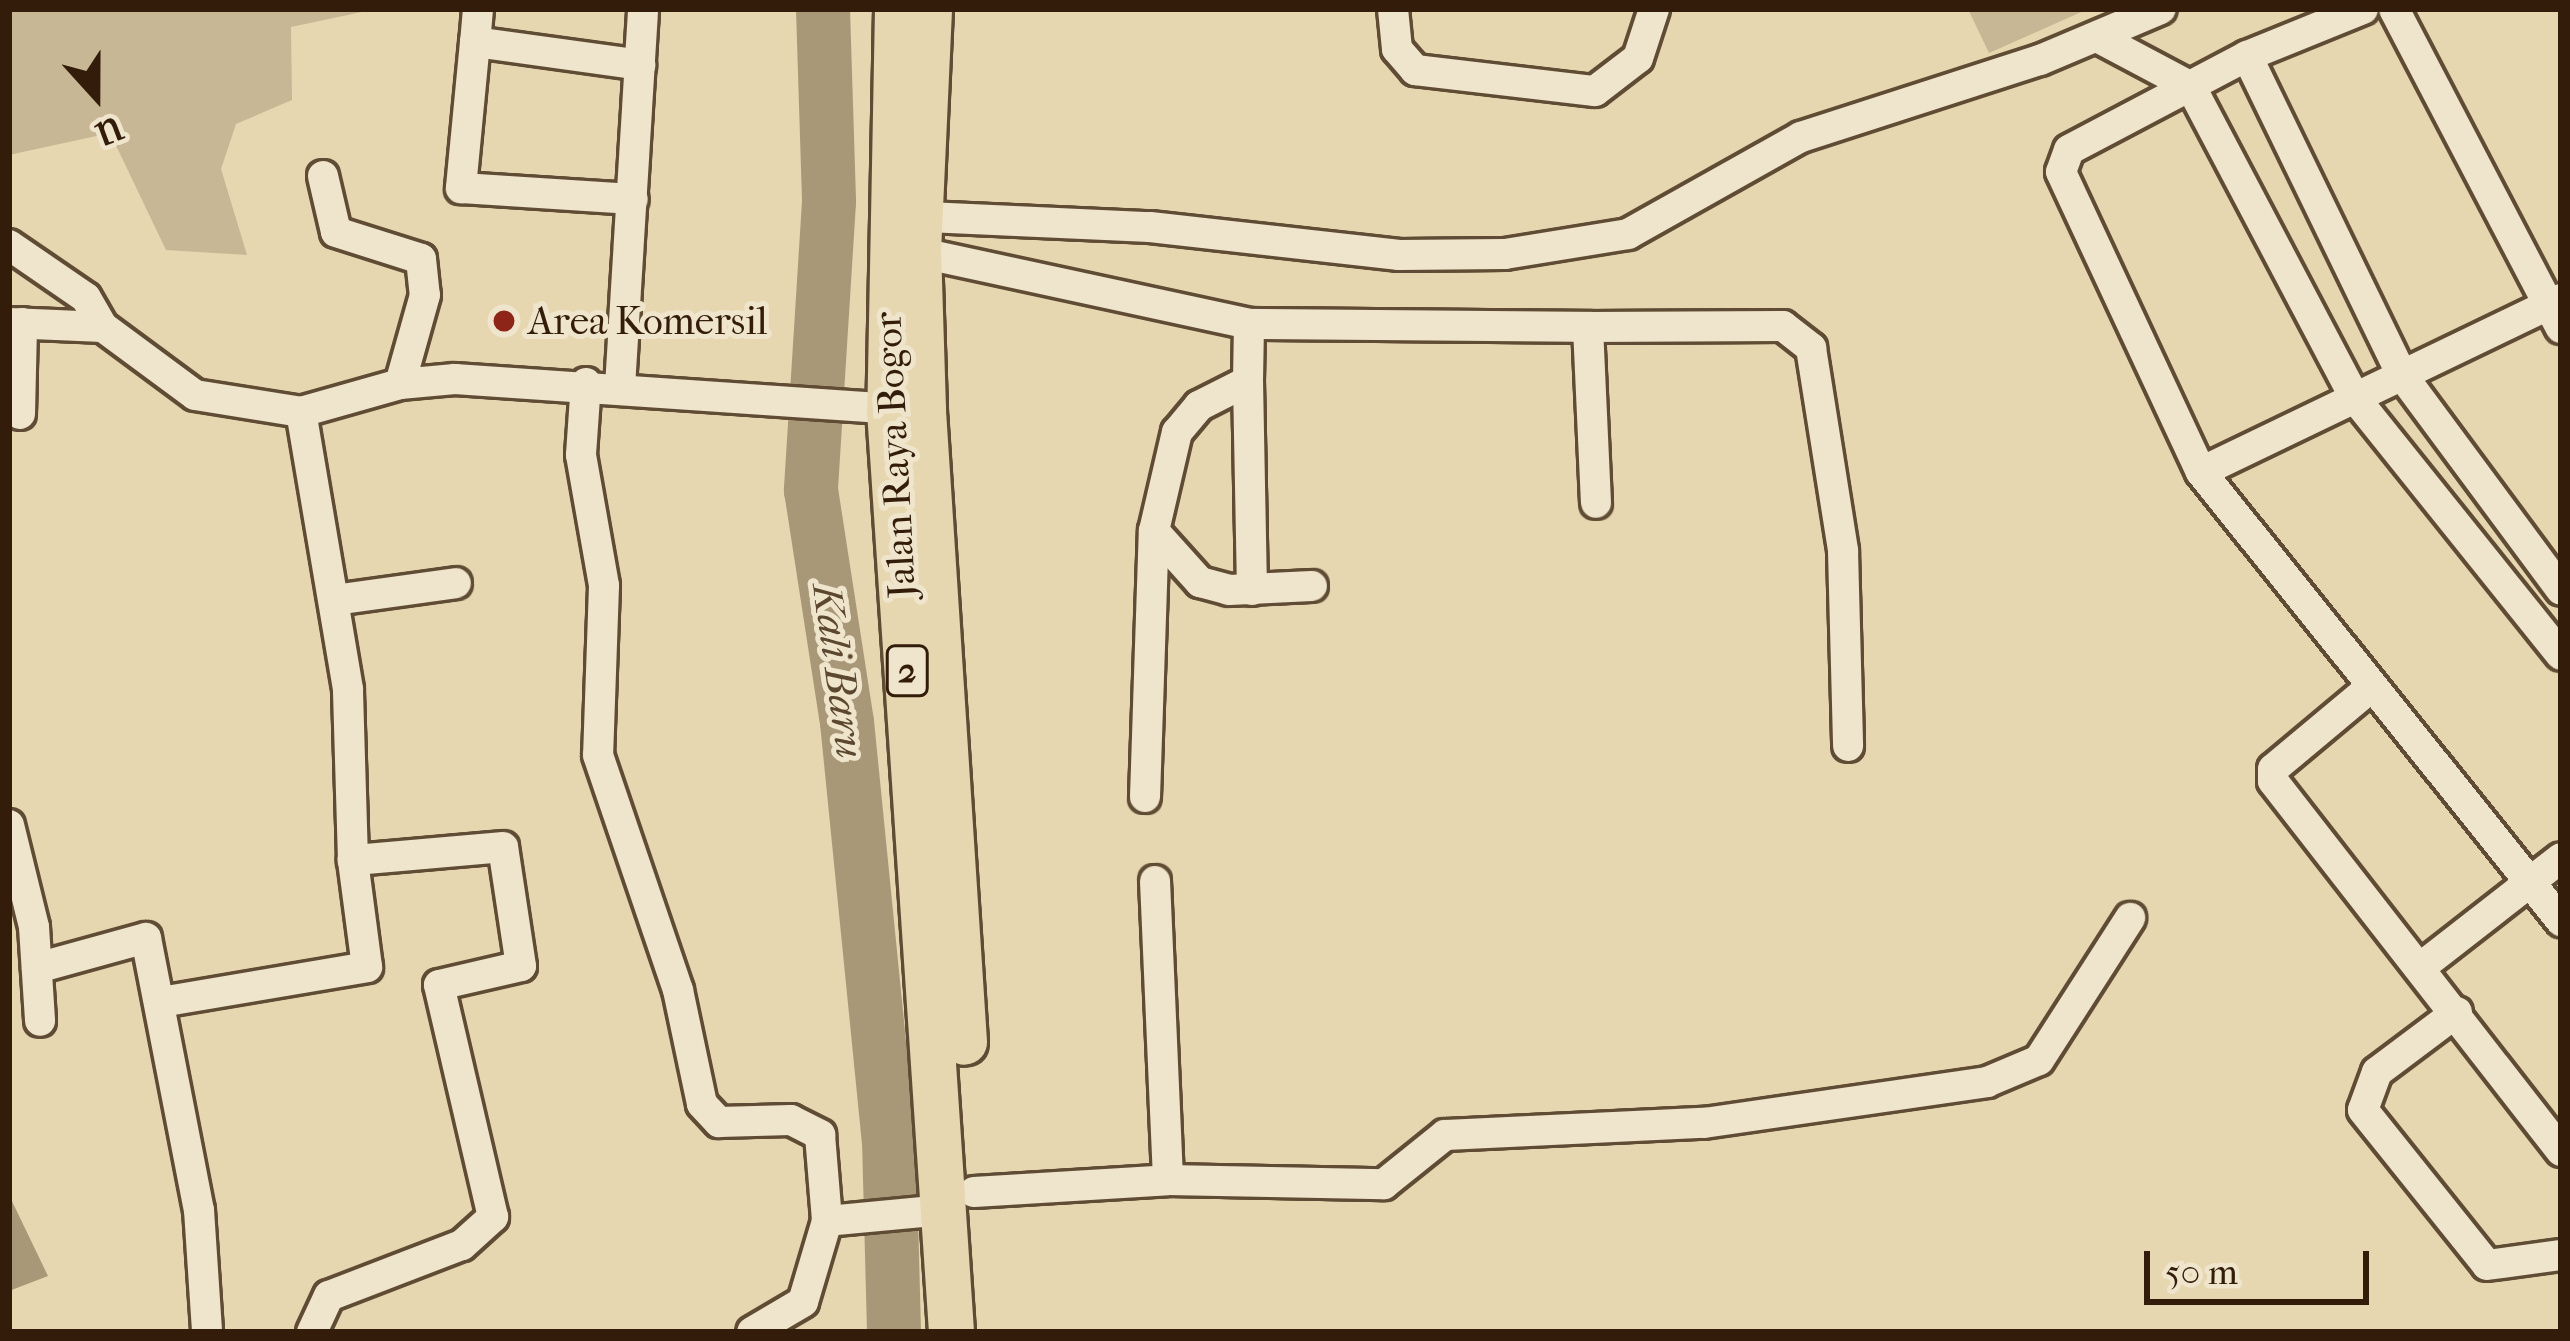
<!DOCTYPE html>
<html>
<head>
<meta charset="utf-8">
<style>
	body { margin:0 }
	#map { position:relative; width:2570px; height:1341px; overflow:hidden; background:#e6d7b0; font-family:"IM FELL French Canon",serif }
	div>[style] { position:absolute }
	.green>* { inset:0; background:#c8b794 }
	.water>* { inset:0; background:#a99878 }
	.river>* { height:54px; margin:-27px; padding:0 27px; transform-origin:27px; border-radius:27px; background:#a99878 }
	.roads { filter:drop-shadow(3px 0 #604c34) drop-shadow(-3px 0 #604c34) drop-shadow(0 3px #604c34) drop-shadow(0 -3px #604c34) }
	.minor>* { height:30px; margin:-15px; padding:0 15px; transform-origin:15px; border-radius:15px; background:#efe5cc }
	.highway>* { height:45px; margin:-22.5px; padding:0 22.5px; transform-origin:22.5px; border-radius:22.5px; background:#e6d7b0 }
	.dots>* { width:33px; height:33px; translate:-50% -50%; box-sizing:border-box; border:6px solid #efe5cc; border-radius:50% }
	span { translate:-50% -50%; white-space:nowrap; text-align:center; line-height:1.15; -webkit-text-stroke:10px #efe5cc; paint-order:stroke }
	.shield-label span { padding:3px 9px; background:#efe5cc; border:3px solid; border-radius:9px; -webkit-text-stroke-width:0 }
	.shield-label { font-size:36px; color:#331d0a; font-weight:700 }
	.poi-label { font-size:39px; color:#331d0a }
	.left { translate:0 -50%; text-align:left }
	.street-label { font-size:39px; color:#331d0a }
	.water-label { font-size:42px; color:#5c4830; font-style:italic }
	.frame { position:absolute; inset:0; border:12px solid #331d0a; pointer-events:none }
	.north { position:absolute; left:36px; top:36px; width:120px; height:120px; -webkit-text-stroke:9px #efe5cc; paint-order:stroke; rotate:159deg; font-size:33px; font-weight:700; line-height:48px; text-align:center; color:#331d0a }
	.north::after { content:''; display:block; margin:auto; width:42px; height:54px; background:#331d0a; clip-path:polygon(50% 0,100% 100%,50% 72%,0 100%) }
	.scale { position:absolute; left:2144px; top:1251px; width:225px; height:54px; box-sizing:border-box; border:6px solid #331d0a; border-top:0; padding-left:15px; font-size:36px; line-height:42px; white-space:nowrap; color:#331d0a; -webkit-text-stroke:9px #efe5cc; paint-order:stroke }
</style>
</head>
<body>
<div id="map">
	<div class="green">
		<div style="clip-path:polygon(9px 9px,376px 9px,291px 27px,292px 100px,236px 124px,221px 169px,247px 255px,166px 250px,110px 133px,9px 155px)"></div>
		<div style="clip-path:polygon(1968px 9px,2088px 9px,1989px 53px)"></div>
	</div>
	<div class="water">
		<div style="clip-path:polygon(9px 1195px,48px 1276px,9px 1291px)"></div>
	</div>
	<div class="river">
		<div style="left:823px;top:9px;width:193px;rotate:88.2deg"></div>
		<div style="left:829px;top:202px;width:289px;rotate:93.6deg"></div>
		<div style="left:811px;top:490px;width:235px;rotate:81.2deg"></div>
		<div style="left:847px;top:722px;width:420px;rotate:84.3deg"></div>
		<div style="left:889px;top:1140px;width:192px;rotate:88.5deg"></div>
	</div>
	<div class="roads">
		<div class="minor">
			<div style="left:478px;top:9px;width:33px;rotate:95deg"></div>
			<div style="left:475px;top:42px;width:167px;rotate:7.9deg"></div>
			<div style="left:1393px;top:9px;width:40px;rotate:84.3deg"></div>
			<div style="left:1397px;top:49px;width:28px;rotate:49deg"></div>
			<div style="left:1415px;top:70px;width:181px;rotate:6.7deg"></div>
			<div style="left:1595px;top:91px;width:54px;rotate:-37.5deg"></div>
			<div style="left:1638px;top:58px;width:52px;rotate:-71.9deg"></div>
			<div style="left:2363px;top:9px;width:125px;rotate:157.9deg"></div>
			<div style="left:2247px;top:56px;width:201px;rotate:152.2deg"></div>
			<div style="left:2069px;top:150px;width:23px;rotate:110deg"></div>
			<div style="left:2061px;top:172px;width:331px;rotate:65deg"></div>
			<div style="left:2201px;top:472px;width:576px;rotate:51.28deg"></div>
			<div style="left:2394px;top:9px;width:360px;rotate:62.4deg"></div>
			<div style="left:2099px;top:38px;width:104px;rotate:28deg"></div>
			<div style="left:2191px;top:87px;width:352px;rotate:62.2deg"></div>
			<div style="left:2355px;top:398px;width:329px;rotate:51.3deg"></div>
			<div style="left:475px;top:42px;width:147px;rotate:95.5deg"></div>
			<div style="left:461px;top:188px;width:172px;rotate:3.7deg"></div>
			<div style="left:2247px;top:56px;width:355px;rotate:64.1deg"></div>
			<div style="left:2402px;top:375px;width:267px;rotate:53.5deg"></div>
			<div style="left:323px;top:176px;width:57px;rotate:76.9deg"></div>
			<div style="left:336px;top:232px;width:89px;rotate:17.6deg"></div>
			<div style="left:421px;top:259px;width:36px;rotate:84deg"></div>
			<div style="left:425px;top:295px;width:92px;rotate:105.7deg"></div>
			<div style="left:905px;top:216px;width:245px;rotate:2.6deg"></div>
			<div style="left:1150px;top:227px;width:251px;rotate:6.4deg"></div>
			<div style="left:1399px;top:255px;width:106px;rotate:-0.5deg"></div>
			<div style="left:1505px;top:254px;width:125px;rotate:-9.2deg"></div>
			<div style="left:1628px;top:234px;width:198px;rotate:-29.3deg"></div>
			<div style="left:1801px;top:137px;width:251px;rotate:-17.9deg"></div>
			<div style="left:2040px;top:60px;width:131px;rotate:-22.9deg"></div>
			<div style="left:9px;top:245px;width:93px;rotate:34.5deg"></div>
			<div style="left:86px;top:298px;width:34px;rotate:60deg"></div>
			<div style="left:903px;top:249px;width:354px;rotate:12.2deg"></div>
			<div style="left:1249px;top:324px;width:57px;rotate:91deg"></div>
			<div style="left:1248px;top:381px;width:55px;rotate:153deg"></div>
			<div style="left:1199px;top:406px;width:34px;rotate:130deg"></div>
			<div style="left:1177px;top:432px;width:102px;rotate:103.1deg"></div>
			<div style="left:1154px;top:531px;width:69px;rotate:48deg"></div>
			<div style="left:1200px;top:582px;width:30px;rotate:15deg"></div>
			<div style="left:1229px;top:590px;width:83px;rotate:-2.8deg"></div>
			<div style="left:9px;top:323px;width:94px;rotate:2.4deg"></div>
			<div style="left:103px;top:327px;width:114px;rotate:36.5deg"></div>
			<div style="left:195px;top:395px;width:107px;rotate:9.1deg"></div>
			<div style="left:301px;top:412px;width:103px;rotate:-15.8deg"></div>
			<div style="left:400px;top:384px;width:55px;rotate:-5.2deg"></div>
			<div style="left:455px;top:379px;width:454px;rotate:3.9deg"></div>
			<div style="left:1249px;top:324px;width:339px;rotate:0.5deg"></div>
			<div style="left:1588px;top:327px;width:176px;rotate:87.4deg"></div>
			<div style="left:1588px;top:327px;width:195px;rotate:-0.3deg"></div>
			<div style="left:1783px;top:326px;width:36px;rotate:38deg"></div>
			<div style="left:1811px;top:348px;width:206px;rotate:81deg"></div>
			<div style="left:1843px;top:551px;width:195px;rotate:88.5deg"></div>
			<div style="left:1248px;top:381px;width:209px;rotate:88.9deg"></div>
			<div style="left:586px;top:383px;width:72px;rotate:94deg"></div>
			<div style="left:581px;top:455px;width:133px;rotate:80deg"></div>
			<div style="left:604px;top:586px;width:169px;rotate:92deg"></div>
			<div style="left:598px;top:755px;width:248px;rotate:71.2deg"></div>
			<div style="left:678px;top:990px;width:116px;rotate:78.1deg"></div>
			<div style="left:702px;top:1104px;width:25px;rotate:47deg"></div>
			<div style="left:719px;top:1122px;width:72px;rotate:-1.6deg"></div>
			<div style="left:791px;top:1120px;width:33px;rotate:27deg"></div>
			<div style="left:820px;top:1135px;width:86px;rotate:85.3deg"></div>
			<div style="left:827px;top:1221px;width:84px;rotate:106.5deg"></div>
			<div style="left:803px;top:1302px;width:59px;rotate:149.5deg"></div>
			<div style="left:620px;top:387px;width:379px;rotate:-86.5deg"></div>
			<div style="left:20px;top:414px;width:91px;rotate:-88.7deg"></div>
			<div style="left:2201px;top:472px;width:399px;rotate:-25.7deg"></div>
			<div style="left:334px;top:600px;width:123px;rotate:-7.9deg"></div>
			<div style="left:2370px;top:688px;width:126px;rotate:140.1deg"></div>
			<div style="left:2273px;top:769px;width:12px;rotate:90deg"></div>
			<div style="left:2273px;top:781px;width:469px;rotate:52.1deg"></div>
			<div style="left:1145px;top:797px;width:266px;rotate:-88.1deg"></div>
			<div style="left:9px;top:825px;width:105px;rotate:76.2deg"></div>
			<div style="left:34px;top:927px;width:94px;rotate:86.3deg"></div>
			<div style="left:1155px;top:881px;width:299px;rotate:87.5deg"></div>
			<div style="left:2421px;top:967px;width:177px;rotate:-37.9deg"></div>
			<div style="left:37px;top:968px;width:113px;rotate:-15.4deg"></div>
			<div style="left:146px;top:938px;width:277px;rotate:79deg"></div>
			<div style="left:199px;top:1210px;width:122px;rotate:86.2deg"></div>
			<div style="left:161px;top:1002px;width:209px;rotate:-9.6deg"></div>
			<div style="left:367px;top:967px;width:108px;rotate:-97.5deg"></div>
			<div style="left:353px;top:860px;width:171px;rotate:-91.7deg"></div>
			<div style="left:348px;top:689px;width:281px;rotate:-99.6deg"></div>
			<div style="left:2457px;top:1012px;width:100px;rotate:143.1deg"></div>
			<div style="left:2377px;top:1072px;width:40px;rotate:110.2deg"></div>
			<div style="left:2363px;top:1110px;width:198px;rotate:51.3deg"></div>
			<div style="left:2487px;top:1265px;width:75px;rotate:-7.7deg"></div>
			<div style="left:974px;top:1192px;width:194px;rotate:-3.5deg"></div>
			<div style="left:1168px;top:1180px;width:216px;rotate:1.1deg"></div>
			<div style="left:1384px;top:1184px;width:78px;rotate:-38.8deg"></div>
			<div style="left:1445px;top:1135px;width:259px;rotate:-2.7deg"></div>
			<div style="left:1704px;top:1123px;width:286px;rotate:-8.2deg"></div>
			<div style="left:1987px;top:1082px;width:56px;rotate:-22.9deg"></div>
			<div style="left:2039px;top:1060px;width:169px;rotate:-57.3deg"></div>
			<div style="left:827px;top:1221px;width:118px;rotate:-5.4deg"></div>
			<div style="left:312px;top:1332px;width:40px;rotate:-65deg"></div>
			<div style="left:329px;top:1296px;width:142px;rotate:-21deg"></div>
			<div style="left:462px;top:1245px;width:42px;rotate:-42.1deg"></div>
			<div style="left:493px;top:1217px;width:238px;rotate:-103.1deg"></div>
			<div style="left:439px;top:985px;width:84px;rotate:-13deg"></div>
			<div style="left:521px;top:966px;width:120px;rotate:-98.6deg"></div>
			<div style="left:503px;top:847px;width:151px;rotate:175deg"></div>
		</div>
		<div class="highway">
			<div style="left:897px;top:9px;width:401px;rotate:91.1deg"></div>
			<div style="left:889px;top:410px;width:924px;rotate:86.15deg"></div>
			<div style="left:929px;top:9px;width:240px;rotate:92.6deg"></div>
			<div style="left:918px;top:249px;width:162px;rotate:88.2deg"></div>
			<div style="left:923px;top:411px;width:632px;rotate:86.28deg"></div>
		</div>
	</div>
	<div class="dots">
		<div style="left:504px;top:321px;background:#8f2418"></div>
	</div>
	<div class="shield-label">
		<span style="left:907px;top:671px">2</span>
	</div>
	<div class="poi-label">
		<span class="left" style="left:528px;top:321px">Area Komersil</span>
	</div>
	<div class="street-label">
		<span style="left:895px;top:455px;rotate:-93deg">Jalan Raya Bogor</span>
	</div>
	<div class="water-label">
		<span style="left:838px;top:671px;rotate:82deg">Kali Baru</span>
	</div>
	<div class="frame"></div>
	<div class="north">U</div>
	<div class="scale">50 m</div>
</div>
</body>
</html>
